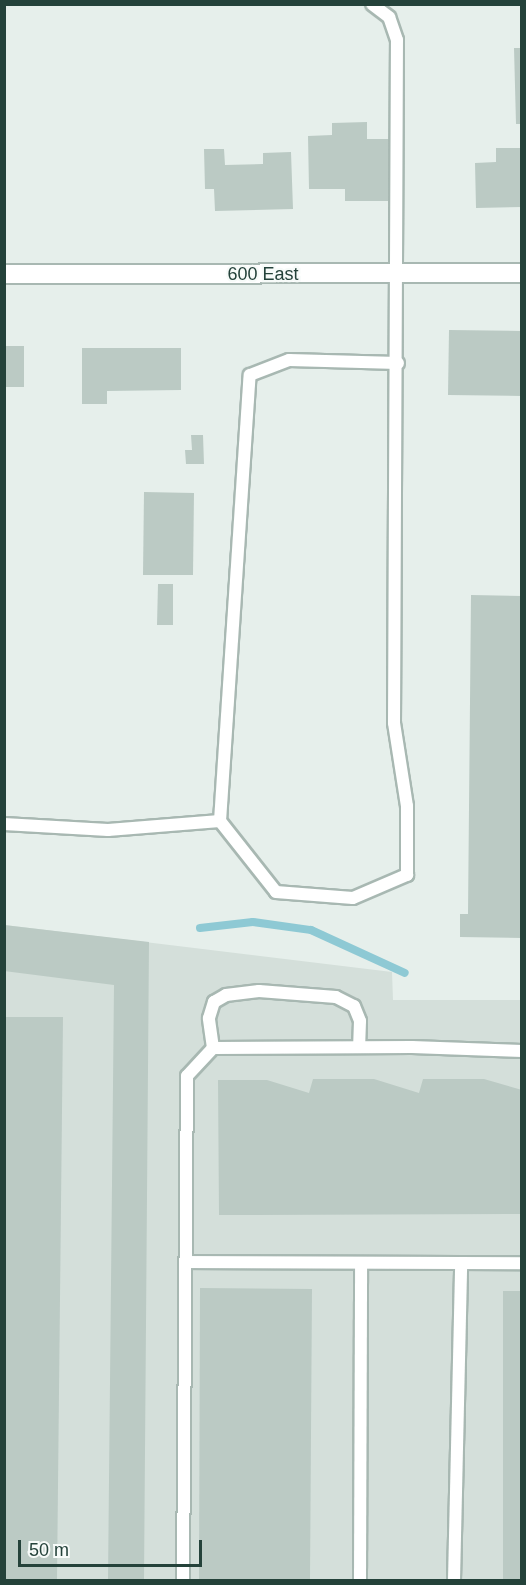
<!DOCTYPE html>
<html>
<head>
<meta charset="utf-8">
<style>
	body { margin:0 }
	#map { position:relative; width:526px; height:1585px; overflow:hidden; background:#e6efeb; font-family:Arial,sans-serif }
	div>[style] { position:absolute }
	.built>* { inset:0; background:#d4dfda }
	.stream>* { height:8px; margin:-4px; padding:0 4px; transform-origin:4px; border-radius:4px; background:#8ec9d4 }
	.building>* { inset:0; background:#bbcac4 }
	.roads { filter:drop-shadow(2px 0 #a8b8b2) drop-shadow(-2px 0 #a8b8b2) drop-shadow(0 2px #a8b8b2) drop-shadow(0 -2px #a8b8b2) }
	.service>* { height:12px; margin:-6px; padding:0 6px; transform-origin:6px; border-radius:6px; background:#fff }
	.minor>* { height:18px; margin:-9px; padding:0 9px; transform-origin:9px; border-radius:9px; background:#fff }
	span { translate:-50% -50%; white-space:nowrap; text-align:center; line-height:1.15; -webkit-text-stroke:4.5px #f7fbf9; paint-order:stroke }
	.street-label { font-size:18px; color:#24423a }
	.frame { position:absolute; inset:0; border:6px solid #24423a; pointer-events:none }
	.scale { position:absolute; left:18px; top:1540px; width:184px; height:27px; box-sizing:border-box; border:3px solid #24423a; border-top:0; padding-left:8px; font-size:18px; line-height:21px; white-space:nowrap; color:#24423a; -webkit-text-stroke:4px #f7fbf9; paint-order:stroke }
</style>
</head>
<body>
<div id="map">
	<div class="built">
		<div style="clip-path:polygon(5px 925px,392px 972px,393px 1000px,521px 1000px,521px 1580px,5px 1580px)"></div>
	</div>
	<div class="stream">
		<div style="left:200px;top:928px;width:53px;rotate:-6.5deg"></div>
		<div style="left:253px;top:922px;width:59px;rotate:7.9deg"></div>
		<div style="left:311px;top:930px;width:103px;rotate:24.6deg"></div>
	</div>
	<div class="building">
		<div style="clip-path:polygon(514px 48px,522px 48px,522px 124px,516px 124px)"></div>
		<div style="clip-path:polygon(367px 122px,367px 139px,390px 139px,391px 201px,345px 201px,345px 189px,309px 189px,308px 136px,332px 135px,332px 123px)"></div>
		<div style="clip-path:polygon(496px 148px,522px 148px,522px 207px,476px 208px,475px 163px,496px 162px)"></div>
		<div style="clip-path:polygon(204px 149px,224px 149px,225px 165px,263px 164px,263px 153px,291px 152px,293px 209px,215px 211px,214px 189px,205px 189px)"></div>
		<div style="clip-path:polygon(449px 330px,522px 331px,522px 396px,448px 395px)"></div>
		<div style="clip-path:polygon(4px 346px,24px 346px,24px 387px,4px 387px)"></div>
		<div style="clip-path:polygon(82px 348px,181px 348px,181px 390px,107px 391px,107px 404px,82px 404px)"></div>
		<div style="clip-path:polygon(191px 435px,203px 435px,204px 464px,186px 464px,185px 450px,192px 450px)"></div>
		<div style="clip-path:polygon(144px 492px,194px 493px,193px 575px,143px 575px)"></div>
		<div style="clip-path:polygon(158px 584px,173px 584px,173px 625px,157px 625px)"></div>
		<div style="clip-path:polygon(471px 595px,522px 596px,522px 938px,460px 937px,460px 914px,468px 914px)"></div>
		<div style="clip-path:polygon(4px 925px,149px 942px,144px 1580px,108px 1580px,114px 985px,4px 971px)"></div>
		<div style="clip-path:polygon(4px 1017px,63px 1017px,57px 1580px,4px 1580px)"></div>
		<div style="clip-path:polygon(313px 1079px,374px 1079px,419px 1093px,423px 1079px,484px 1079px,522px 1090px,522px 1214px,219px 1215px,218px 1080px,267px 1080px,309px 1093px)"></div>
		<div style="clip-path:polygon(200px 1288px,312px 1289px,310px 1580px,199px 1580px)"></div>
		<div style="clip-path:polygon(503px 1291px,522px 1291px,522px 1580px,503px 1580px)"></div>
	</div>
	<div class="roads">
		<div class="service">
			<div style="left:220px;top:821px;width:447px;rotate:-86.2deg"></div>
			<div style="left:250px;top:375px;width:42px;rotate:-21deg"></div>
			<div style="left:289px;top:360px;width:109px;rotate:1.6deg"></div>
			<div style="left:4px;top:824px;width:104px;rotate:3.3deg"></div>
			<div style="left:108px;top:830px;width:112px;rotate:-4.6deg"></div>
			<div style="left:220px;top:821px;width:90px;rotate:51.7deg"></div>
			<div style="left:276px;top:892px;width:77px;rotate:4.5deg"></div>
			<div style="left:353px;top:898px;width:59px;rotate:-23.1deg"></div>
			<div style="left:407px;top:875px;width:69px;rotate:-90deg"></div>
			<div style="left:407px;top:806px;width:84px;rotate:-98.9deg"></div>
			<div style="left:394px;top:723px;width:683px;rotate:-89.75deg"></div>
			<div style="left:397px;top:40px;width:24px;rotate:-109deg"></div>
			<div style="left:389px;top:17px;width:21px;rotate:-143deg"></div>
			<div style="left:213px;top:1048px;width:30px;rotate:-98deg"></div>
			<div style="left:209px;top:1018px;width:17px;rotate:-73deg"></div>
			<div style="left:214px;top:1002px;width:14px;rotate:-30deg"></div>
			<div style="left:226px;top:995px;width:33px;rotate:-7deg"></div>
			<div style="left:259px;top:991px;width:77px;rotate:4.5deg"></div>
			<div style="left:336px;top:997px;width:20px;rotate:27deg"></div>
			<div style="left:354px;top:1006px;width:16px;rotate:68deg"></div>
			<div style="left:360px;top:1021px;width:26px;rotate:92deg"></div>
			<div style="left:185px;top:1262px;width:337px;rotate:0.2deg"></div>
			<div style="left:183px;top:1580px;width:504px;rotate:-89.55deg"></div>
			<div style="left:187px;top:1076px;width:38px;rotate:-47deg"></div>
			<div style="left:213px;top:1048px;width:199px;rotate:-0.3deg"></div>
			<div style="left:412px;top:1047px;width:110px;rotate:2.1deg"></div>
			<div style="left:360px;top:1580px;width:317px;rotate:-89.8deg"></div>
			<div style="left:454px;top:1580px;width:317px;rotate:-88.7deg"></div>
		</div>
		<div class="minor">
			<div style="left:4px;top:274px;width:518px;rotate:-0.11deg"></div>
		</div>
	</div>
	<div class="street-label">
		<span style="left:263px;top:274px">600 East</span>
	</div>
	<div class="frame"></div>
	<div class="scale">50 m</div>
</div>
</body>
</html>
